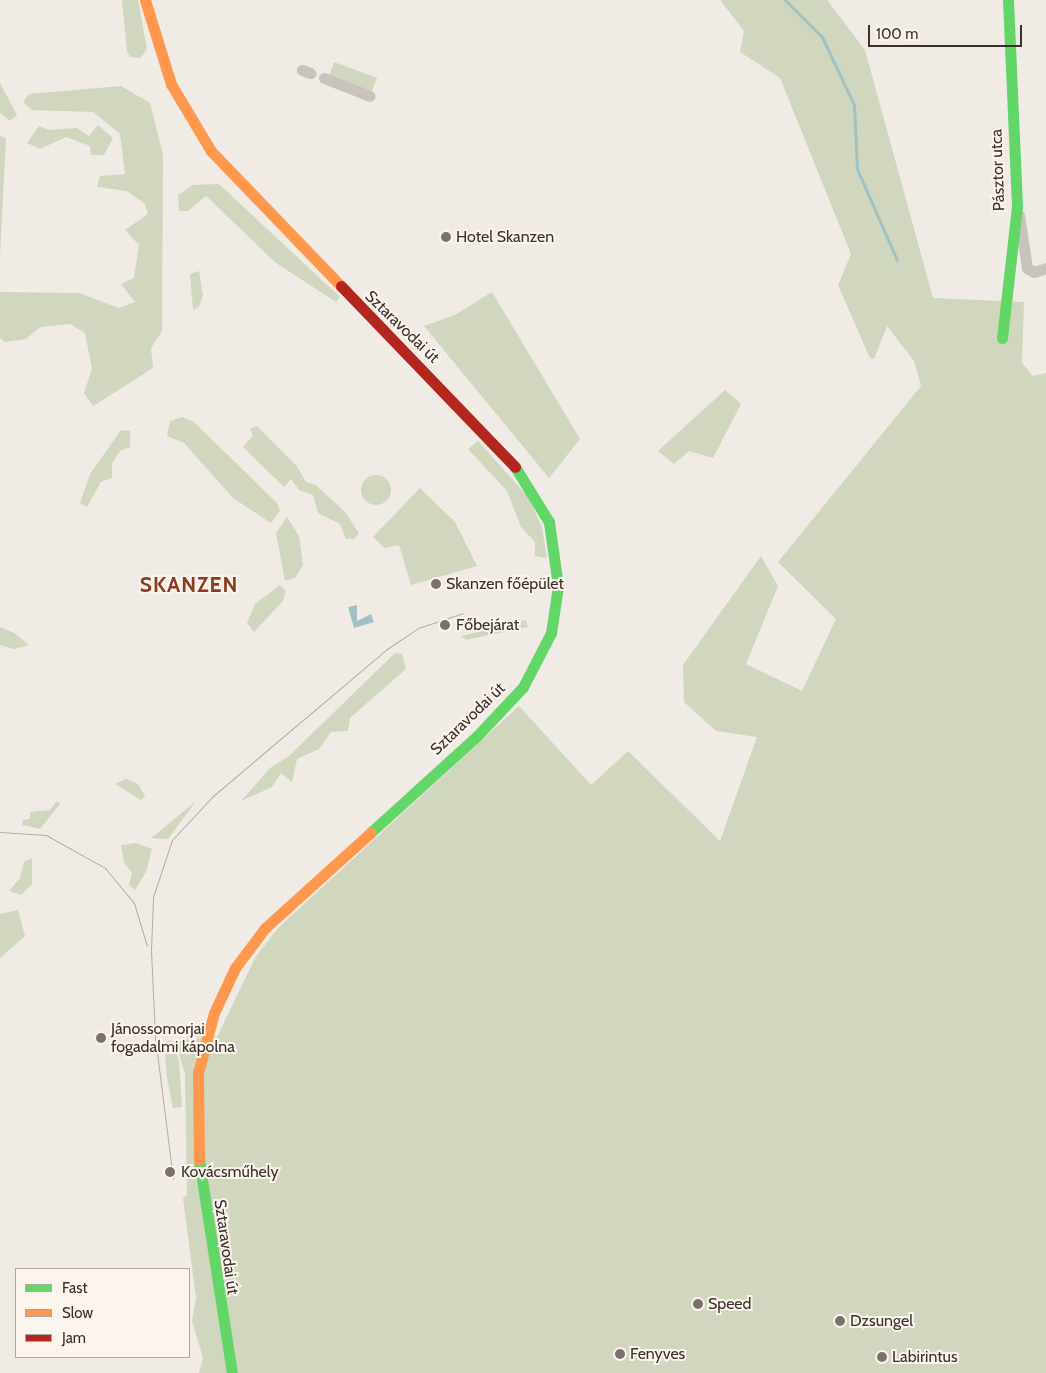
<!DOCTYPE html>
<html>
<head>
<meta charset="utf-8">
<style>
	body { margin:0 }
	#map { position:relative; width:1046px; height:1373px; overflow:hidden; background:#f0ebe5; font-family:Cabin,sans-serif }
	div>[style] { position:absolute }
	.green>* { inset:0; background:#d1d6bf }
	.round { border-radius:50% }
	.water>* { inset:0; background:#a1c2c1 }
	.stream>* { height:3px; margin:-1.5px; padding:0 1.5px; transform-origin:1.5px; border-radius:1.5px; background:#a1c2c1 }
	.street>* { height:11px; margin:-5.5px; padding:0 5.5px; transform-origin:5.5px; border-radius:5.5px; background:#c9c3be }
	.fast>* { height:11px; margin:-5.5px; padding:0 5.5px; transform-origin:5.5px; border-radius:5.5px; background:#63d668 }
	.slow>* { height:11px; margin:-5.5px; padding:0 5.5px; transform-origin:5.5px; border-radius:5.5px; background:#ff974d }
	.jam>* { height:11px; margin:-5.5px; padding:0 5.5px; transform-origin:5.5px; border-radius:5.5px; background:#b3261e }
	.tram>* { height:1px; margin:-0.5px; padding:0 0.5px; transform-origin:0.5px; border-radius:0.5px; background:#b1aca8 }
	.dots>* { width:14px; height:14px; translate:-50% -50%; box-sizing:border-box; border:2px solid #fbf5ee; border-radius:50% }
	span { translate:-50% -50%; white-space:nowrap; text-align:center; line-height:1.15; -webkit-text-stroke:4px #fbf5ee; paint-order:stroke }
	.street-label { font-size:16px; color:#3b302b }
	.poi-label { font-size:16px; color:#3b302b }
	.left { translate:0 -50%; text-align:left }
	.district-label { font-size:21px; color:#8c3b22; font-weight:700; letter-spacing:1px }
	.legend { position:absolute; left:15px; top:1268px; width:175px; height:90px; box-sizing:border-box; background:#fbf5ee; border:1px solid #aea6a0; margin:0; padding:6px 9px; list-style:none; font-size:15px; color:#3b302b }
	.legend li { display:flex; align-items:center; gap:10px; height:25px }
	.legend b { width:25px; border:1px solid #aea6a0 }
	.scale { position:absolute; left:868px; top:25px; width:154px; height:22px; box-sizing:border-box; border:2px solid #3b302b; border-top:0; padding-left:6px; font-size:15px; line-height:18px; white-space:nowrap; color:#3b302b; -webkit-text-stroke:4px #fbf5ee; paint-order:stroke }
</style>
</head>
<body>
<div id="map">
	<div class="green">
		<div style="clip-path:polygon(122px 0,138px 0,147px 49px,140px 58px,130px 57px,127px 51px)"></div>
		<div style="clip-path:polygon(720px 0,827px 0,865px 50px,933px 298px,1024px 302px,1022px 363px,1033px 376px,1046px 373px,1046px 1373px,199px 1373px,203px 1358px,192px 1321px,196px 1298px,183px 1198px,187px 1195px,185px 1074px,177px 1047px,182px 1038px,217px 1037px,255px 958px,277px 929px,519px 706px,591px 785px,628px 751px,720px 841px,757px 737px,716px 731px,684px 702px,683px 665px,761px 556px,778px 586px,746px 664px,802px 691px,836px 619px,778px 562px,921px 386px,914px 361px,887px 326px,874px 359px,870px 358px,838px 285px,851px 254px,780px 78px,740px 52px,744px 31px)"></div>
		<div style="clip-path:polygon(334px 62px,377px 78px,371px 93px,329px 76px)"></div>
		<div style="clip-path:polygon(0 83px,17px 115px,10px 121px,0 113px)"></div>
		<div style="clip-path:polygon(121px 86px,150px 103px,163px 155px,162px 331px,151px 348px,153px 368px,93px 406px,84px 393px,92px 369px,85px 333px,70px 324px,40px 327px,26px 339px,5px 342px,0 338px,0 292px,79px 293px,119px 308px,135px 302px,121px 284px,134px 278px,139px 245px,125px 230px,148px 214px,145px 204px,127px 191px,97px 187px,100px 176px,125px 174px,120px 134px,93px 112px,32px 110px,23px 102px,29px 94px)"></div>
		<div style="clip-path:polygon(98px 125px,113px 138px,104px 155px,91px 155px,90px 146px,66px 137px,40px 149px,27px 143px,39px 126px,49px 130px,77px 128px,89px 136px)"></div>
		<div style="clip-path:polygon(0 136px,6px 138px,0 256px)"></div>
		<div style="clip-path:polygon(219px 184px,340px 297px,336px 302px,276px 263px,206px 196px,188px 211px,179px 211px,178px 195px,193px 185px)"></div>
		<div style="clip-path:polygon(199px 271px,203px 295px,199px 307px,193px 310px,190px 274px)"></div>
		<div style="clip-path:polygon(492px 292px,580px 439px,549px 478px,424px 326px,455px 315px)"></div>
		<div style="clip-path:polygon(725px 390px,741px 404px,713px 458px,689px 451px,674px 464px,658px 451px)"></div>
		<div style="clip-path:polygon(182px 417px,194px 422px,277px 503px,280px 511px,271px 523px,233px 498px,184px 443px,167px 436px,170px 421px)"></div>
		<div style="clip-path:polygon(257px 426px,296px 465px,306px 482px,316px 485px,345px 512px,359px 533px,354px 539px,346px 539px,340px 524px,318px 513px,313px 495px,299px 490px,291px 479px,284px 487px,243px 447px,253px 436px,250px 429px)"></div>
		<div style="clip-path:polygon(121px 430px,130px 431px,130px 447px,120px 451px,112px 463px,112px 478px,101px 482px,87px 507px,80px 503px,90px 474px)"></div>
		<div style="clip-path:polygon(478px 441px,529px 498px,542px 528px,547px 558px,535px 556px,535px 542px,521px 527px,507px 491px,468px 449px)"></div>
		<div class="round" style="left:361px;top:475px;width:30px;height:30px"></div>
		<div style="clip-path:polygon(420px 488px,455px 522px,477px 566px,411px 585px,399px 545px,385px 548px,373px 537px)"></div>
		<div style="clip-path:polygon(287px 517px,299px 536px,303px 565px,295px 578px,285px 581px,276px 533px)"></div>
		<div style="clip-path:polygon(280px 585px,286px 591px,283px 601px,254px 632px,247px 623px,255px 604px)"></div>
		<div style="clip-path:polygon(526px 620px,528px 627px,466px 640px,461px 636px)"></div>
		<div style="clip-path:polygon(0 627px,14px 633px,29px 645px,14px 649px,0 645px)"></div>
		<div style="clip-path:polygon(395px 653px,402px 654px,406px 669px,350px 718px,348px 731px,331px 732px,319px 749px,297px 759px,292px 782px,281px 773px,272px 787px,241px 801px,270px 768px,289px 756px)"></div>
		<div style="clip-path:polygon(126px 779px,138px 784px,145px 796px,141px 800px,115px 784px)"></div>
		<div style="clip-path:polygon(57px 801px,60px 804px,40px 829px,22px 825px,23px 820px,30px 819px,30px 812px,50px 810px)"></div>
		<div style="clip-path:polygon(196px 801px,168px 839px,151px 838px,161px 830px)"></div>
		<div style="clip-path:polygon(136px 843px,152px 849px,146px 872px,135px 890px,129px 885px,132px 873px,124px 862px,121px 845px)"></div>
		<div style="clip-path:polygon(32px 858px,32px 884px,21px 895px,9px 891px,20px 878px,24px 862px)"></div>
		<div style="clip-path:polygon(18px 910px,25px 936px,0 958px,0 914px)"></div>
		<div style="clip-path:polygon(171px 1040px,179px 1060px,182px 1107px,173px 1108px,167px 1078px,164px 1042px)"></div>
	</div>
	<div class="water">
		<div style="clip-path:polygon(357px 605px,357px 621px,371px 614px,374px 622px,354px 628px,348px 607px)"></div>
	</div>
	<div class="stream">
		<div style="left:785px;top:0;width:52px;rotate:45deg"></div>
		<div style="left:822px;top:37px;width:75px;rotate:64.8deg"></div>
		<div style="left:854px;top:105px;width:64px;rotate:87.3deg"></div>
		<div style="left:857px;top:169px;width:99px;rotate:66.3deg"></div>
	</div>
	<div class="street">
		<div style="left:302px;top:70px;width:9px;rotate:21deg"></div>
		<div style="left:324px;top:78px;width:49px;rotate:21.4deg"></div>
		<div style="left:1019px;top:215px;width:54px;rotate:81.4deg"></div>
		<div style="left:1027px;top:268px;width:8px;rotate:30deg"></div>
		<div style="left:1034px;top:272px;width:13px;rotate:-18deg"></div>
	</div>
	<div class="fast">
		<div style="left:1002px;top:338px;width:133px;rotate:-83.5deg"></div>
		<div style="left:1017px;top:206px;width:206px;rotate:-92.5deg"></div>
		<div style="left:370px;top:833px;width:144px;rotate:-42.2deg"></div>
		<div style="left:477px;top:736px;width:67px;rotate:-46.8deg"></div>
		<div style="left:523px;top:687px;width:61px;rotate:-62.6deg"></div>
		<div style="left:551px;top:633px;width:48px;rotate:-81.5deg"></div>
		<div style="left:558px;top:586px;width:65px;rotate:-98deg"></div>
		<div style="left:549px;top:522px;width:65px;rotate:-121.7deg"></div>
		<div style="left:199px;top:1160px;width:216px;rotate:81.2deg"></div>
	</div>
	<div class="slow">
		<div style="left:145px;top:0;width:88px;rotate:72.8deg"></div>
		<div style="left:171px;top:84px;width:78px;rotate:59.2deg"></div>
		<div style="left:211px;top:151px;width:187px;rotate:46.1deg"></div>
		<div style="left:199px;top:1160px;width:87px;rotate:-90.7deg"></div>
		<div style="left:198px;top:1073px;width:62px;rotate:-75.1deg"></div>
		<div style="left:214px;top:1013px;width:50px;rotate:-65deg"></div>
		<div style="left:235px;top:968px;width:50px;rotate:-53.1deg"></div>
		<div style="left:265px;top:928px;width:142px;rotate:-42.1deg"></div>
	</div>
	<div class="jam">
		<div style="left:341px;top:286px;width:251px;rotate:46.1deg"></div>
	</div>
	<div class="tram">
		<div style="left:0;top:832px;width:46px;rotate:3.7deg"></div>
		<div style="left:46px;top:835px;width:68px;rotate:29.2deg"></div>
		<div style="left:105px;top:868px;width:45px;rotate:50.4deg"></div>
		<div style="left:134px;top:903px;width:45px;rotate:73.2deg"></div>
		<div style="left:173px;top:1179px;width:144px;rotate:-97.2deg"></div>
		<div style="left:155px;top:1036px;width:86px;rotate:-92.7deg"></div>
		<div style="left:151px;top:950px;width:53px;rotate:-87.8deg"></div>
		<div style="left:153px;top:897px;width:60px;rotate:-71.6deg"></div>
		<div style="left:172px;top:840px;width:60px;rotate:-47deg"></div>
		<div style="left:213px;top:796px;width:228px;rotate:-40.2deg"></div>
		<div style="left:387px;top:649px;width:37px;rotate:-34deg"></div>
		<div style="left:418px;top:628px;width:47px;rotate:-18.4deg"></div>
	</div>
	<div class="dots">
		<div style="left:446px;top:237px;background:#7a716c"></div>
		<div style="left:436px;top:584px;background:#7a716c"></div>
		<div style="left:445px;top:625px;background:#7a716c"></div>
		<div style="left:101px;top:1038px;background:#7a716c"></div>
		<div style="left:170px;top:1172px;background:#7a716c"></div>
		<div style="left:698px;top:1304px;background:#7a716c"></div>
		<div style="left:840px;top:1321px;background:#7a716c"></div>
		<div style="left:620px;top:1354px;background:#7a716c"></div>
		<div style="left:882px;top:1357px;background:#7a716c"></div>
	</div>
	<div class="street-label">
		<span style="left:998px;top:170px;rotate:-92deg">Pásztor utca</span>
		<span style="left:402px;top:327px;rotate:44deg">Sztaravodai út</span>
		<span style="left:468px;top:719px;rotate:-44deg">Sztaravodai út</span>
		<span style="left:226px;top:1247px;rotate:82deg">Sztaravodai út</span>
	</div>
	<div class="poi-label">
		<span class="left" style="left:456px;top:237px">Hotel Skanzen</span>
		<span class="left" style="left:446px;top:584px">Skanzen főépület</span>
		<span class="left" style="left:456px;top:625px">Főbejárat</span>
		<span class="left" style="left:111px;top:1038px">Jánossomorjai<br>fogadalmi kápolna</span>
		<span class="left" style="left:181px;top:1172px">Kovácsműhely</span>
		<span class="left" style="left:708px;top:1304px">Speed</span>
		<span class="left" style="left:850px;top:1321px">Dzsungel</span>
		<span class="left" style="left:630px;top:1354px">Fenyves</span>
		<span class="left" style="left:892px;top:1357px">Labirintus</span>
	</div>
	<div class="district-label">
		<span style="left:189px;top:585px">SKANZEN</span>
	</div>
	<ul class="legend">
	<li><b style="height:6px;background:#63d668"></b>Fast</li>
	<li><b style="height:6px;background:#ff974d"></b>Slow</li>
	<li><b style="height:6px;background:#b3261e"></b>Jam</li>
	</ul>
	<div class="scale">100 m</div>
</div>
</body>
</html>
